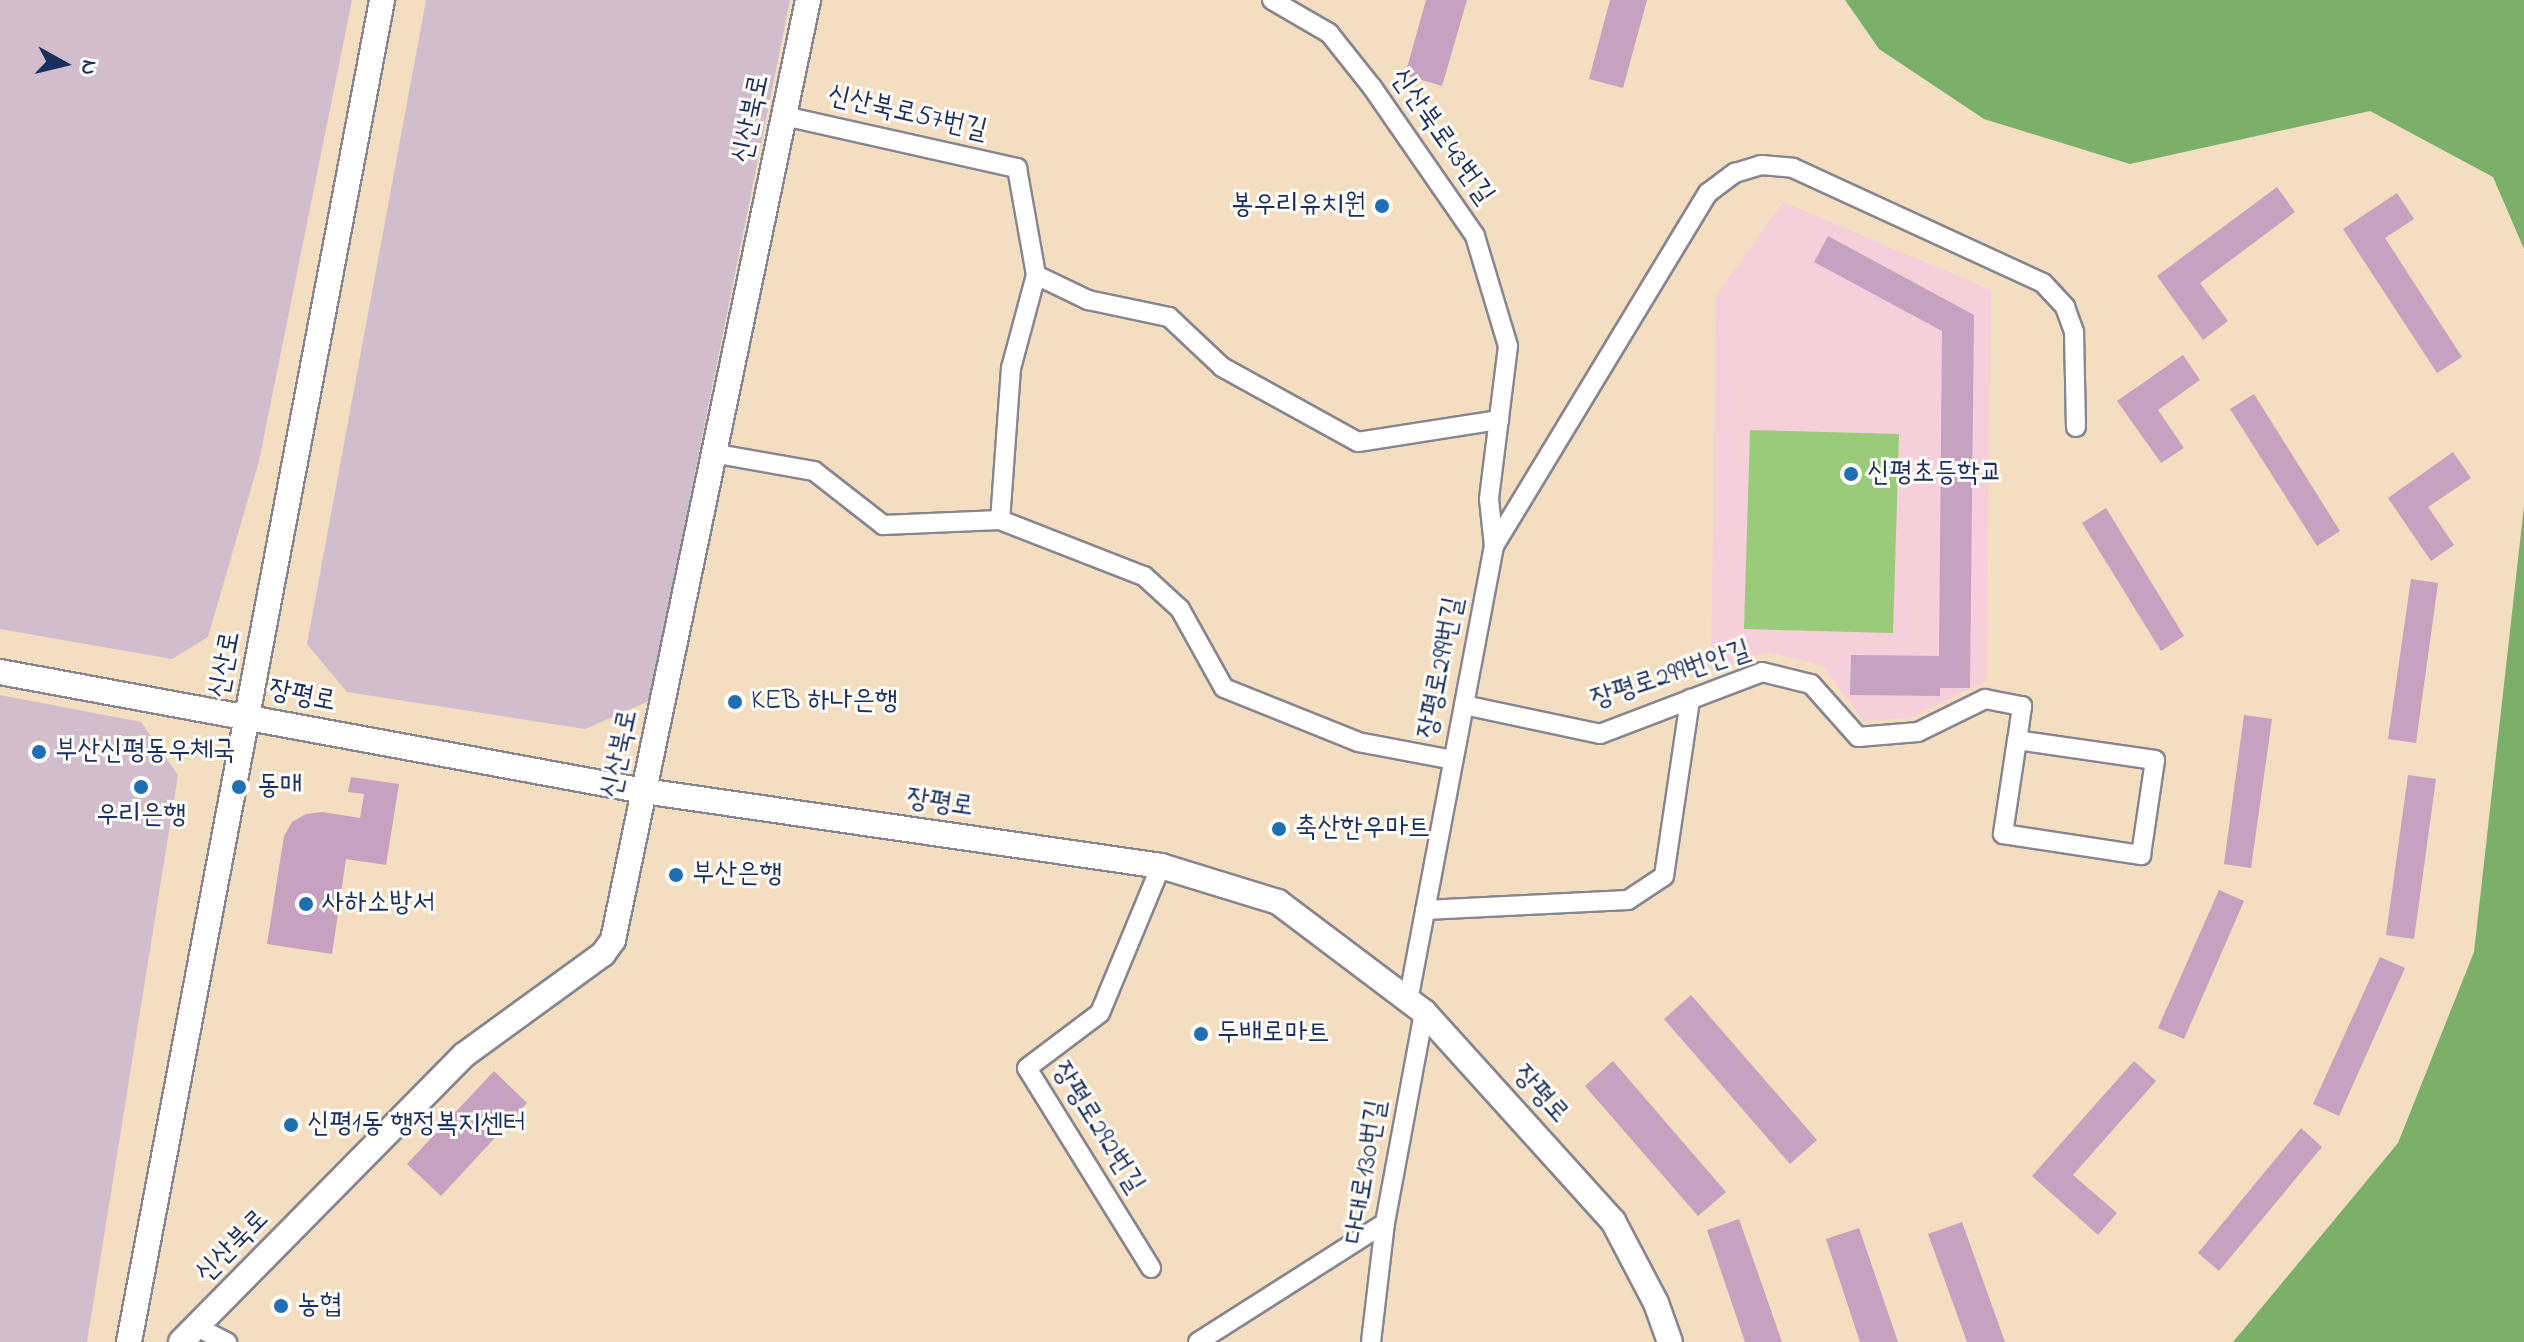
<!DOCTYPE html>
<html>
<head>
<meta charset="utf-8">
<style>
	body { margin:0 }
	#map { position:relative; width:2524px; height:1342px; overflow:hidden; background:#f3dec1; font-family:"Indie Flower","Poor Story",sans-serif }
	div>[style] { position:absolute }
	.built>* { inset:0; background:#f5cfda }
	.industrial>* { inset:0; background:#d1bdcb }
	.green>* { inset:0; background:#9acb7a }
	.forest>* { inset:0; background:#7baf6a }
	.building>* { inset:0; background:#c6a1c0 }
	.roads { filter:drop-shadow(2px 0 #878690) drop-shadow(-2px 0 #878690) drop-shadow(0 2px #878690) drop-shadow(0 -2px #878690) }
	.street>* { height:18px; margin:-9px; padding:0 9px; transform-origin:9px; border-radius:9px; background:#fff }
	.secondary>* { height:24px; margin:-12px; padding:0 12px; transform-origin:12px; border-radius:12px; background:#fff }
	.dots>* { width:22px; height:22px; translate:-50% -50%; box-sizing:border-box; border:4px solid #fdfcf7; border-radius:50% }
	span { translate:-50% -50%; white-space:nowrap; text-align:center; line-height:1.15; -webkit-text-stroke:6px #fdfcf7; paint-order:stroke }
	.street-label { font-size:28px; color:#1b2f5e }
	.poi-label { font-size:28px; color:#1b2f5e }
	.right { translate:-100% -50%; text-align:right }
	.left { translate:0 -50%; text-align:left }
	.north { position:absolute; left:24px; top:24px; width:80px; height:80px; -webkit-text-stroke:6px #fdfcf7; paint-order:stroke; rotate:98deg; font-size:22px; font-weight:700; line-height:32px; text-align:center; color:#1b2f5e }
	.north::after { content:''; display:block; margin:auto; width:28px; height:36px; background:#1b2f5e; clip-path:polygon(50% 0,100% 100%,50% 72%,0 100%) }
</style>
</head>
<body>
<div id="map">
	<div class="built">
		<div style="clip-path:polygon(1783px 202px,1991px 290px,1986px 681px,1910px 718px,1864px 721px,1822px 665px,1768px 652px,1711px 671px,1716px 296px)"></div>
	</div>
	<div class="industrial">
		<div style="clip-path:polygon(0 0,352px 0,259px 461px,208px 637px,172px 659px,0 629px)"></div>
		<div style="clip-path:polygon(426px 0,790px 0,649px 701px,585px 729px,347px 692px,307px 644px)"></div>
		<div style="clip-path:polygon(0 695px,141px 722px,178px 775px,87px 1342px,0 1342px)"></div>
	</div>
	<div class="green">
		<div style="clip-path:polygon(1750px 430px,1899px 434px,1893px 633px,1744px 629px)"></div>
	</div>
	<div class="forest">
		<div style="clip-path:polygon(1845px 0,2524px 0,2524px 249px,2493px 177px,2370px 111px,2130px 164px,1984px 119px,1879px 49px)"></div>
		<div style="clip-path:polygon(2524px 506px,2524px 1342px,2233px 1342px,2398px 1143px,2474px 952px)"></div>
	</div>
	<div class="building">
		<div style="clip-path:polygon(1426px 0,1467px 0,1442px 86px,1405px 75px)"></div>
		<div style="clip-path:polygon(1610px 0,1647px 0,1623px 88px,1589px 79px)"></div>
		<div style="clip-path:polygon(2277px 187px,2295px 212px,2200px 283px,2228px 321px,2203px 340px,2157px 276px)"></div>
		<div style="clip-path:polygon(2397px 193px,2414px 219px,2385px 238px,2462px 357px,2437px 373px,2343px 229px)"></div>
		<div style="clip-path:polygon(1828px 236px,1974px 315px,1970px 688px,1940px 688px,1940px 696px,1850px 695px,1851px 655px,1939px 656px,1942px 331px,1814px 262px)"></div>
		<div style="clip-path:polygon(2183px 355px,2200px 380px,2158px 410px,2184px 448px,2161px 463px,2117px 401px)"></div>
		<div style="clip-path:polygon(2254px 394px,2340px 531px,2317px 546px,2230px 409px)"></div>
		<div style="clip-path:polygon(2453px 452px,2471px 478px,2428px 507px,2454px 545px,2431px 561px,2388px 498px)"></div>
		<div style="clip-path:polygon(2106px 508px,2184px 636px,2161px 651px,2082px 523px)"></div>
		<div style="clip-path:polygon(2411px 579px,2438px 583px,2416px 743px,2388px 739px)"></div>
		<div style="clip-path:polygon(2244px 715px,2272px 719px,2251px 868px,2224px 864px)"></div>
		<div style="clip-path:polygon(2408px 775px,2436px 779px,2414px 939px,2386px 935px)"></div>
		<div style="clip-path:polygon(351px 777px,399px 784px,386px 865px,346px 859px,332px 954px,267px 944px,284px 836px,292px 822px,306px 814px,322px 812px,360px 818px,364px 794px,348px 792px)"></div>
		<div style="clip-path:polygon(2219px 890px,2244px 901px,2184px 1039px,2158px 1028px)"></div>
		<div style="clip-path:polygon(2380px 957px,2405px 968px,2339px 1116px,2313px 1104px)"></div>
		<div style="clip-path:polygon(1691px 995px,1817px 1140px,1790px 1164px,1664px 1019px)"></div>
		<div style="clip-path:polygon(1613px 1061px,1726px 1192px,1698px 1216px,1585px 1086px)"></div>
		<div style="clip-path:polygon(2134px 1061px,2156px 1081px,2073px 1175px,2117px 1213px,2098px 1235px,2032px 1176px)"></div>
		<div style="clip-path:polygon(494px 1071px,527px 1103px,441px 1196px,407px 1164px)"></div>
		<div style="clip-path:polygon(2301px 1128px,2322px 1147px,2219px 1271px,2198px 1253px)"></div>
		<div style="clip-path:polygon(1739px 1219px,1782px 1342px,1745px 1342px,1707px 1230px)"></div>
		<div style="clip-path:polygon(1962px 1222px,2005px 1342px,1967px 1342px,1928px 1234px)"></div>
		<div style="clip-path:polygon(1859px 1228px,1898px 1342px,1860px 1342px,1826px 1239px)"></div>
	</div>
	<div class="roads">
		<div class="street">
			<div style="left:1272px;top:0;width:66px;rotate:30.1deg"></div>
			<div style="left:1329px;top:33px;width:69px;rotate:51.5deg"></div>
			<div style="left:1372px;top:87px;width:181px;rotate:55.3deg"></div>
			<div style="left:1475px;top:236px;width:115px;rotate:73.3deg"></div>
			<div style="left:1508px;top:346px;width:154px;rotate:97.1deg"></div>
			<div style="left:1489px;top:499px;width:47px;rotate:83.9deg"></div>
			<div style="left:1494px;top:546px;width:461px;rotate:100.7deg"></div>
			<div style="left:784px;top:116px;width:239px;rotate:12.6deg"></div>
			<div style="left:1017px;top:168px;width:109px;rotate:79.9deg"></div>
			<div style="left:1036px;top:275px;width:96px;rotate:105deg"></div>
			<div style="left:1011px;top:368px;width:152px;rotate:94.1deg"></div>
			<div style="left:1036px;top:275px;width:58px;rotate:25.7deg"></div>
			<div style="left:1088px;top:300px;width:83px;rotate:11.9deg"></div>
			<div style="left:1169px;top:317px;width:73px;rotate:43.3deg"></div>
			<div style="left:1222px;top:367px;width:155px;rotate:28.9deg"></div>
			<div style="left:1358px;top:442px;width:143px;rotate:-8.9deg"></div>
			<div style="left:712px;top:453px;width:104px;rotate:10deg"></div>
			<div style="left:814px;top:471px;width:88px;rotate:38deg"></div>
			<div style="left:883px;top:525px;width:117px;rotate:-2.4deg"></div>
			<div style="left:1000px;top:520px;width:155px;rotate:21.3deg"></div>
			<div style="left:1144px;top:576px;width:49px;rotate:42.5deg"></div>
			<div style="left:1180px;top:609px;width:90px;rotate:60.9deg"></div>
			<div style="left:1224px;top:688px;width:144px;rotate:21.9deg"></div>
			<div style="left:1358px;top:742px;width:97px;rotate:10.7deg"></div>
			<div style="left:1494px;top:546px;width:413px;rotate:-58.8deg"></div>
			<div style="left:1708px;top:193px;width:34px;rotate:-37deg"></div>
			<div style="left:1735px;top:173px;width:27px;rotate:-17deg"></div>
			<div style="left:1761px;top:165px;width:32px;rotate:5deg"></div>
			<div style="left:1793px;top:168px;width:275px;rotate:24.7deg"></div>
			<div style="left:2043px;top:283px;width:33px;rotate:47deg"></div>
			<div style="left:2065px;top:307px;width:27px;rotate:70deg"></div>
			<div style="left:2074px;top:332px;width:95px;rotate:88.8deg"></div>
			<div style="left:1464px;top:705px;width:139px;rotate:12deg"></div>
			<div style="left:1600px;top:734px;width:173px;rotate:-20.9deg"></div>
			<div style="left:1762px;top:672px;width:50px;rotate:13.8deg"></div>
			<div style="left:1811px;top:684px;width:71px;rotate:48.4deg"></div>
			<div style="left:1858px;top:737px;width:60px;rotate:-4.8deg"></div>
			<div style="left:1918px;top:732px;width:75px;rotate:-26.2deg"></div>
			<div style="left:1985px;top:699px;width:38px;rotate:11deg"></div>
			<div style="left:2022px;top:706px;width:34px;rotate:98deg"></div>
			<div style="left:2017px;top:740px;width:95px;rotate:98.5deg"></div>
			<div style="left:2003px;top:834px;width:140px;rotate:8.7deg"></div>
			<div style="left:2141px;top:855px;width:96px;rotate:-81.6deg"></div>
			<div style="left:2155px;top:760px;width:139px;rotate:-171.8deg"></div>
			<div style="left:1425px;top:910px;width:203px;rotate:-2.8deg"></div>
			<div style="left:1628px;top:900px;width:43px;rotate:-33.7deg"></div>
			<div style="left:1664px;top:876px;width:179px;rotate:-81.6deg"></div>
			<div style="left:1151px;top:1268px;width:235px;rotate:-121.8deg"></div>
			<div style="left:1027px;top:1068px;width:91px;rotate:-37deg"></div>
			<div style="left:1100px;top:1013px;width:159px;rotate:-67.5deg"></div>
			<div style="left:197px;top:1327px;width:34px;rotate:27deg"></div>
			<div style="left:1198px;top:1342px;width:222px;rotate:-32.5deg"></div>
			<div style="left:1371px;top:1342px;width:120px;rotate:-83.3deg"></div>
			<div style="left:1385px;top:1223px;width:215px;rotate:-79.5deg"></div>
		</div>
		<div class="secondary">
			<div style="left:0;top:672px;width:655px;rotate:10.47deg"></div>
			<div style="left:644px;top:791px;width:522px;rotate:8.25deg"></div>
			<div style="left:1161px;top:866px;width:122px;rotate:17.1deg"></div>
			<div style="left:1278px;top:902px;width:183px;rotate:37deg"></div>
			<div style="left:1424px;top:1012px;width:282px;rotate:47.9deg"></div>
			<div style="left:1613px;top:1221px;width:93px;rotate:62.3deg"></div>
			<div style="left:1656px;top:1303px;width:41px;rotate:70.3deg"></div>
			<div style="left:129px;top:1342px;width:1366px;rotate:-79.32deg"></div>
			<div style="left:181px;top:1342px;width:403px;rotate:-45.4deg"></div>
			<div style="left:464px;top:1055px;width:172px;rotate:-36deg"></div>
			<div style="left:603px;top:954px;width:17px;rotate:-54deg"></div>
			<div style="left:613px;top:940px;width:960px;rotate:-78.28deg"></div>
		</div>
	</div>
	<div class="dots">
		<div style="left:1382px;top:206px;background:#1f6fb2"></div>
		<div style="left:1851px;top:474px;background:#1f6fb2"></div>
		<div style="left:735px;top:702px;background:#1f6fb2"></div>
		<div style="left:39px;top:752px;background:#1f6fb2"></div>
		<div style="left:141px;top:787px;background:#1f6fb2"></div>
		<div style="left:239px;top:787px;background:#1f6fb2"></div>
		<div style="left:1279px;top:829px;background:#1f6fb2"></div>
		<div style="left:676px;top:875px;background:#1f6fb2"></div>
		<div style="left:306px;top:904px;background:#1f6fb2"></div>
		<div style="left:1201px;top:1034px;background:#1f6fb2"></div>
		<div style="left:291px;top:1125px;background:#1f6fb2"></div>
		<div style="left:281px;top:1306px;background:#1f6fb2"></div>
	</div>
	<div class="street-label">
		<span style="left:907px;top:114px;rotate:13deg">신산북로57번길</span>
		<span style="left:752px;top:119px;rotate:-78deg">신산북로</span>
		<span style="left:1441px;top:137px;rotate:55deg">신산북로43번길</span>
		<span style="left:226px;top:665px;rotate:-79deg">신산로</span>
		<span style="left:1442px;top:668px;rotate:-79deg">장평로299번길</span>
		<span style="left:1671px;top:676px;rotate:-18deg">장평로299번안길</span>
		<span style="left:302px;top:697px;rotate:11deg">장평로</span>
		<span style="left:621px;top:754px;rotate:-78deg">신산북로</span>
		<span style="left:940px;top:804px;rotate:8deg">장평로</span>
		<span style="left:1540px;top:1095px;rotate:48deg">장평로</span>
		<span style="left:1097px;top:1128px;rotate:58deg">장평로292번길</span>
		<span style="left:1367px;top:1172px;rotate:-81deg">다대로130번길</span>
		<span style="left:233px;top:1247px;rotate:-45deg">신산북로</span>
	</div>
	<div class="poi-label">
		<span class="right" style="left:1366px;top:206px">봉우리유치원</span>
		<span class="left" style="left:1867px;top:474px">신평초등학교</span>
		<span class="left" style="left:751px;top:702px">KEB 하나은행</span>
		<span class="left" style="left:55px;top:752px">부산신평동우체국</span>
		<span class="left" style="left:257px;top:787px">동매</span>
		<span style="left:141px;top:816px">우리은행</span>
		<span class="left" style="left:1295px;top:829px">축산한우마트</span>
		<span class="left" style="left:692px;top:875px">부산은행</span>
		<span class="left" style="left:322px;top:904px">사하소방서</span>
		<span class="left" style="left:1217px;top:1034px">두배로마트</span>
		<span class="left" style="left:307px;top:1125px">신평1동 행정복지센터</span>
		<span class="left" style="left:297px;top:1306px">농협</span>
	</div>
	<div class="north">N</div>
</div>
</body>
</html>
